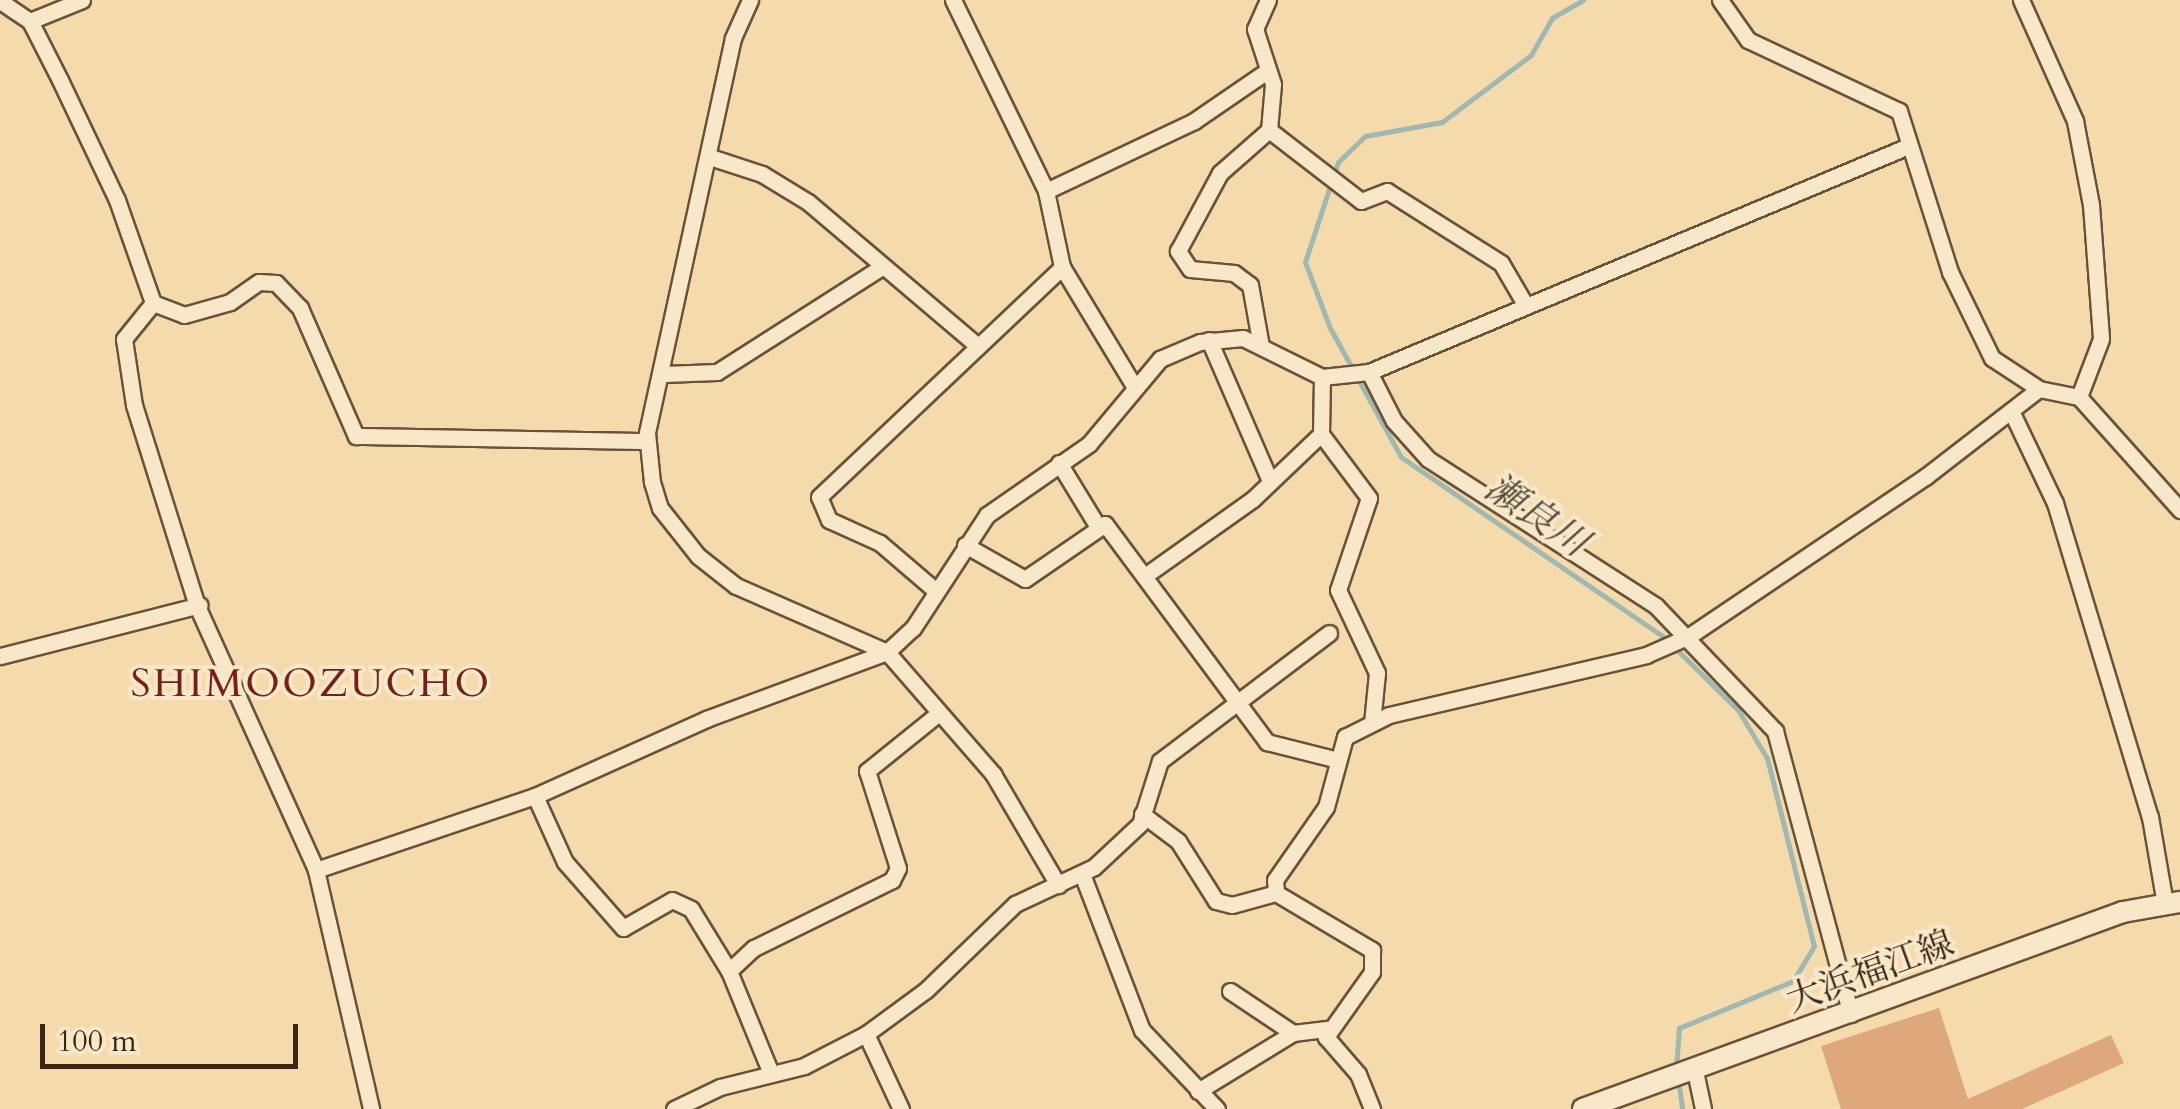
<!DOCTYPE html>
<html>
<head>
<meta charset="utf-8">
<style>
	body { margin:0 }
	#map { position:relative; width:2180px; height:1109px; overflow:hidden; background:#f5dbac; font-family:Cardo,"Noto Serif JP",serif }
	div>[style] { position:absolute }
	.stream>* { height:5px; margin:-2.5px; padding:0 2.5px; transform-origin:2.5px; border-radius:2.5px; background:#9fb9b2 }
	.building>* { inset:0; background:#dfa77c }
	.roads { filter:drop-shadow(2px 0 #6a5239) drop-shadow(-2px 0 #6a5239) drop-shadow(0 2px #6a5239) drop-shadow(0 -2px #6a5239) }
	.minor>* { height:15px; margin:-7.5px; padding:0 7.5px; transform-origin:7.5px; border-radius:7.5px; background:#f8e8c9 }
	.secondary>* { height:20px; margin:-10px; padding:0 10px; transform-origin:10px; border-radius:10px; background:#f8e8c9 }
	span { translate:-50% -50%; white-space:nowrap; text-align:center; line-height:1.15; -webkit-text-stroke:8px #f8e8c9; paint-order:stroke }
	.street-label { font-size:35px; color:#3b2513 }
	.water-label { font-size:38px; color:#544a3b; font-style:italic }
	.quarter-label { font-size:40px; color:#7a1f14; letter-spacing:2.5px }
	.scale { position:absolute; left:40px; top:1024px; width:258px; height:45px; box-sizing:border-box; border:5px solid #3b2513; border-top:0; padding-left:12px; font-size:30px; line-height:35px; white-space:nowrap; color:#3b2513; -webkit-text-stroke:8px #f8e8c9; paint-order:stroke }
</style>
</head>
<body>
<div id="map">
	<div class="stream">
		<div style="left:1583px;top:0;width:36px;rotate:150deg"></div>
		<div style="left:1552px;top:18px;width:43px;rotate:119.6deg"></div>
		<div style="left:1531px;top:55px;width:111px;rotate:143deg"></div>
		<div style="left:1442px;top:122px;width:78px;rotate:169.7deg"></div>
		<div style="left:1365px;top:136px;width:37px;rotate:136deg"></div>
		<div style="left:1338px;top:162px;width:105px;rotate:108.3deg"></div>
		<div style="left:1305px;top:262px;width:71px;rotate:69.3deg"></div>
		<div style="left:1330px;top:328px;width:147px;rotate:61.2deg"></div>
		<div style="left:1401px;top:457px;width:319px;rotate:34.4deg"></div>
		<div style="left:1664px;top:637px;width:104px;rotate:44.6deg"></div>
		<div style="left:1738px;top:710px;width:56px;rotate:58.9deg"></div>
		<div style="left:1767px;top:758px;width:194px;rotate:76deg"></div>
		<div style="left:1814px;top:946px;width:41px;rotate:121deg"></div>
		<div style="left:1793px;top:981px;width:123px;rotate:157.6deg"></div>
		<div style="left:1679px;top:1028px;width:40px;rotate:94.3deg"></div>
		<div style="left:1678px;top:1079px;width:30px;rotate:82deg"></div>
	</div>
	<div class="building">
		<div style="clip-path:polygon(1939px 1008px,1968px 1099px,2111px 1035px,2124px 1063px,2022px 1109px,1841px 1109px,1821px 1046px)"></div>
	</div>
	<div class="roads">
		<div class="minor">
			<div style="left:750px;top:0;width:42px;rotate:114.1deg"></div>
			<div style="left:733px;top:38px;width:404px;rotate:102.3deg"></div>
			<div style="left:647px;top:433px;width:49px;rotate:84.2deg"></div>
			<div style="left:652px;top:482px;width:27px;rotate:73deg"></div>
			<div style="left:660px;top:508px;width:61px;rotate:51.6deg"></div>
			<div style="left:698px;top:556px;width:48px;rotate:38.3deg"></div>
			<div style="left:736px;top:586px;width:165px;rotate:23.6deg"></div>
			<div style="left:887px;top:652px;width:162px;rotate:49deg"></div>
			<div style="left:993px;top:774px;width:129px;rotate:59.6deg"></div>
			<div style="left:953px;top:0;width:212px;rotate:64deg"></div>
			<div style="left:1046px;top:191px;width:78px;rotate:78.1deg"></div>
			<div style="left:1062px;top:267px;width:139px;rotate:58.8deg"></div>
			<div style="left:1720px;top:0;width:49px;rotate:55deg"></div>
			<div style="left:1748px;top:40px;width:167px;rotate:25.2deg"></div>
			<div style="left:1899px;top:111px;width:169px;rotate:72.4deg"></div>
			<div style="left:1950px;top:272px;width:96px;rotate:64deg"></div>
			<div style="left:1992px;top:358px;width:56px;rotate:33.4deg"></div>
			<div style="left:2021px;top:0;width:133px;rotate:65.9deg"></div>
			<div style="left:2075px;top:121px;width:86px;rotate:79.2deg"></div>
			<div style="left:2091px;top:205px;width:134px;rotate:85.7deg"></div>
			<div style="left:2101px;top:339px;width:62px;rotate:110.8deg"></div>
			<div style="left:0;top:1px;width:36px;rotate:34deg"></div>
			<div style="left:30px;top:21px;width:66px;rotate:63deg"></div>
			<div style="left:60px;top:80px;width:133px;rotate:64.6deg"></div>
			<div style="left:117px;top:200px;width:109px;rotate:70.7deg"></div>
			<div style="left:153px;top:303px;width:33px;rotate:21deg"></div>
			<div style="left:184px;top:315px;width:48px;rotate:-15.8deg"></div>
			<div style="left:230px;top:302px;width:35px;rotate:-35deg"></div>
			<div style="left:259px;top:282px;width:17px;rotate:3deg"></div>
			<div style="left:276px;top:283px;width:35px;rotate:46deg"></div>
			<div style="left:300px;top:308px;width:140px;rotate:66.4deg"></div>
			<div style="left:356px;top:436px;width:291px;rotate:1deg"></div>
			<div style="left:30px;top:21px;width:56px;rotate:-22deg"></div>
			<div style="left:1269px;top:130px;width:116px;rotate:37.7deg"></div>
			<div style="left:1361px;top:201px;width:28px;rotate:-21deg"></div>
			<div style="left:1387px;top:191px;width:135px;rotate:32.3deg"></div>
			<div style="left:1501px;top:263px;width:48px;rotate:59.7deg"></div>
			<div style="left:713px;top:158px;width:52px;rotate:18.1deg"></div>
			<div style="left:762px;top:174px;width:54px;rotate:31.3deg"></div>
			<div style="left:808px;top:202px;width:218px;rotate:40.3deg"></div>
			<div style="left:1046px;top:191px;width:164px;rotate:-25.3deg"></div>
			<div style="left:1194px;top:121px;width:88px;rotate:-34.4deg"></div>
			<div style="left:153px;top:303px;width:46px;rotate:128.9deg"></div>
			<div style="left:124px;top:339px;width:67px;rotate:81.4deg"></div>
			<div style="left:134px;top:405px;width:211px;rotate:72.6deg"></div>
			<div style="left:197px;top:606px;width:290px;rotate:65.7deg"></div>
			<div style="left:316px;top:870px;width:245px;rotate:77deg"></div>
			<div style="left:1209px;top:340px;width:154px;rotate:66.6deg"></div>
			<div style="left:1261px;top:346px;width:62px;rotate:-100.2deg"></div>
			<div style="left:1250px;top:285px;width:20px;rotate:-143deg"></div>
			<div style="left:1234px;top:273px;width:44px;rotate:-174.8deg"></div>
			<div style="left:1190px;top:269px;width:22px;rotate:-124deg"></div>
			<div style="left:1178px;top:251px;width:89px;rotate:-61.7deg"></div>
			<div style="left:1220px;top:173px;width:65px;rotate:-41.3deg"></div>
			<div style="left:1269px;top:130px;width:46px;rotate:-85deg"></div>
			<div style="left:1273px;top:84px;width:58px;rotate:-108.1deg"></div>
			<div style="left:1255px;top:29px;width:32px;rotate:-66deg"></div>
			<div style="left:1369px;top:372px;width:55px;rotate:63deg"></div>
			<div style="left:1394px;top:421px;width:51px;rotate:48.2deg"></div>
			<div style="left:1428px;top:459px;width:271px;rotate:32.8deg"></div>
			<div style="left:1656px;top:606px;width:173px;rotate:46.4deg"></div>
			<div style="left:1775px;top:731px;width:293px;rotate:75deg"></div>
			<div style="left:664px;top:374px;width:53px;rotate:-2.2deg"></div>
			<div style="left:717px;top:372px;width:196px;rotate:-32.5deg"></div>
			<div style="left:1322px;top:377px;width:57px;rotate:91deg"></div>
			<div style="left:1321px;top:434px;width:80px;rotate:53.1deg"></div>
			<div style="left:1369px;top:498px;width:97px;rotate:108.6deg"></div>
			<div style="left:1338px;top:590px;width:92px;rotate:64.8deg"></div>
			<div style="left:1377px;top:673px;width:50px;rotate:95.7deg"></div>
			<div style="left:2013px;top:415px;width:98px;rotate:64.5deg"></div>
			<div style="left:2055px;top:503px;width:328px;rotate:73.2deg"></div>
			<div style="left:2150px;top:817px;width:88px;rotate:80.2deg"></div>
			<div style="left:1059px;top:463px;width:75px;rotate:58.6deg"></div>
			<div style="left:965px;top:545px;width:69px;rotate:29.5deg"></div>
			<div style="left:1025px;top:579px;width:97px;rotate:-34.5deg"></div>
			<div style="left:1105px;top:524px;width:272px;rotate:53.4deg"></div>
			<div style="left:1267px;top:742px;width:69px;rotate:14.2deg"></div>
			<div style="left:1146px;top:575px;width:131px;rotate:-35.4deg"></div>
			<div style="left:1253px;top:499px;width:94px;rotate:-43.7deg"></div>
			<div style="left:936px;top:591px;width:74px;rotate:-139.4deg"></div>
			<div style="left:880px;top:543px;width:56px;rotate:-155.7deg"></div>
			<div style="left:829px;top:520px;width:25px;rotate:-113deg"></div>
			<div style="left:819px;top:497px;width:335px;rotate:-43.4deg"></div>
			<div style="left:0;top:656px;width:206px;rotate:-14.3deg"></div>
			<div style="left:535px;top:796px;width:72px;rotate:65.6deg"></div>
			<div style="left:565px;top:862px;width:88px;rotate:48.7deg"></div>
			<div style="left:623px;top:928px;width:56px;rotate:-29.7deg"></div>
			<div style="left:672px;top:900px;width:21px;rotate:25deg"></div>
			<div style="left:691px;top:909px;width:73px;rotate:58.5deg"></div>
			<div style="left:729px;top:971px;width:108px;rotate:67.7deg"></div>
			<div style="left:1142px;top:814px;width:45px;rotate:36.9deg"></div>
			<div style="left:1178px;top:841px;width:71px;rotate:57.7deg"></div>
			<div style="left:1216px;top:901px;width:16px;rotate:14deg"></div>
			<div style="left:1232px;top:905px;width:46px;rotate:-15.3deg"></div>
			<div style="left:1276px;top:893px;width:112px;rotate:30.7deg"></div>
			<div style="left:1372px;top:950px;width:22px;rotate:90deg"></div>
			<div style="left:1372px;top:972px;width:80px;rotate:125.3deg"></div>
			<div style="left:1326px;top:1037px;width:49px;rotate:49.1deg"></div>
			<div style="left:1358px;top:1074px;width:38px;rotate:68deg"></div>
			<div style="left:316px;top:870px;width:231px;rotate:-18.7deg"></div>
			<div style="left:535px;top:796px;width:188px;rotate:-24.2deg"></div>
			<div style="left:706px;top:719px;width:193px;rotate:-20.3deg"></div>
			<div style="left:887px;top:652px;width:35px;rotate:-43deg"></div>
			<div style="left:913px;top:628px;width:135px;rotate:-56.8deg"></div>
			<div style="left:987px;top:515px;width:124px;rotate:-34.8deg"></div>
			<div style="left:1089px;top:444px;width:111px;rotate:-50.1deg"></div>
			<div style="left:1160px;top:359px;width:43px;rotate:-23deg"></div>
			<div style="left:1200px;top:342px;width:43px;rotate:-5.3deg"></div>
			<div style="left:1243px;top:338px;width:88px;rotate:26.3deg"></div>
			<div style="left:1322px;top:377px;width:47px;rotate:-6.1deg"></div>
			<div style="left:1369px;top:372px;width:582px;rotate:-22.73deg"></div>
			<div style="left:1082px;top:874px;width:167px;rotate:69deg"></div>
			<div style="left:1142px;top:1030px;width:109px;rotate:46.5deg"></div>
			<div style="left:1276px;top:893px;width:13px;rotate:-94deg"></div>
			<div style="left:1275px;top:880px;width:89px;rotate:-55.1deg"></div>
			<div style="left:1326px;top:807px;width:73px;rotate:-74.8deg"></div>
			<div style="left:1345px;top:737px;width:49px;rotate:-26.6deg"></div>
			<div style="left:1389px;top:715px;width:264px;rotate:-13.1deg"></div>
			<div style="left:1646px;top:655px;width:47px;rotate:-23.8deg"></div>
			<div style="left:1689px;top:636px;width:285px;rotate:-34deg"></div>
			<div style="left:1925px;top:477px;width:144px;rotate:-37.7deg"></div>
			<div style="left:2039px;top:389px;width:41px;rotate:11.3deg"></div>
			<div style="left:2079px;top:397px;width:152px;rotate:48.2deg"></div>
			<div style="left:729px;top:971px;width:34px;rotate:-43deg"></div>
			<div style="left:754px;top:948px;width:154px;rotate:-26.2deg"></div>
			<div style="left:892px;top:880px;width:13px;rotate:-63deg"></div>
			<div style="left:898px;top:868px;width:102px;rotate:-107.7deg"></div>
			<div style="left:867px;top:771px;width:92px;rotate:-38.9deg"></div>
			<div style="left:1230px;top:991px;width:76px;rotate:33.7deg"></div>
			<div style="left:866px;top:1034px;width:83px;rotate:65deg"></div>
			<div style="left:1695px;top:1071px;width:39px;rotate:78deg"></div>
			<div style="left:1198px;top:1091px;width:111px;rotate:-31.4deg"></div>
			<div style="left:1293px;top:1033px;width:34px;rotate:-7deg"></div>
			<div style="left:674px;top:1109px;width:51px;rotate:-25.6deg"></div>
			<div style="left:720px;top:1087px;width:87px;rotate:-14deg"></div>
			<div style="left:804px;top:1066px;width:70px;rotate:-27.3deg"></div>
			<div style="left:866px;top:1034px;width:74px;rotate:-36.3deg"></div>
			<div style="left:926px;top:990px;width:124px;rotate:-44deg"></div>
			<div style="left:1015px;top:904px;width:87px;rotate:-25.1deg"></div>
			<div style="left:1094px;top:867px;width:63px;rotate:-43.1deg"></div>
			<div style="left:1140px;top:824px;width:66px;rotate:-72.4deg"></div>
			<div style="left:1160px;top:761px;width:212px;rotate:-37.1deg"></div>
		</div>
		<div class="secondary">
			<div style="left:1583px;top:1109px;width:575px;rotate:-20.04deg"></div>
			<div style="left:2123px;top:912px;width:58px;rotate:-10deg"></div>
		</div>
	</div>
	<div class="street-label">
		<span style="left:1870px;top:972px;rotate:-20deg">大浜福江線</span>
	</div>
	<div class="water-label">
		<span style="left:1536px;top:516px;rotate:34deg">瀬良川</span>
	</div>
	<div class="quarter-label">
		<span style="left:311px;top:684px">SHIMOOZUCHO</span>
	</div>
	<div class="scale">100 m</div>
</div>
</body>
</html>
